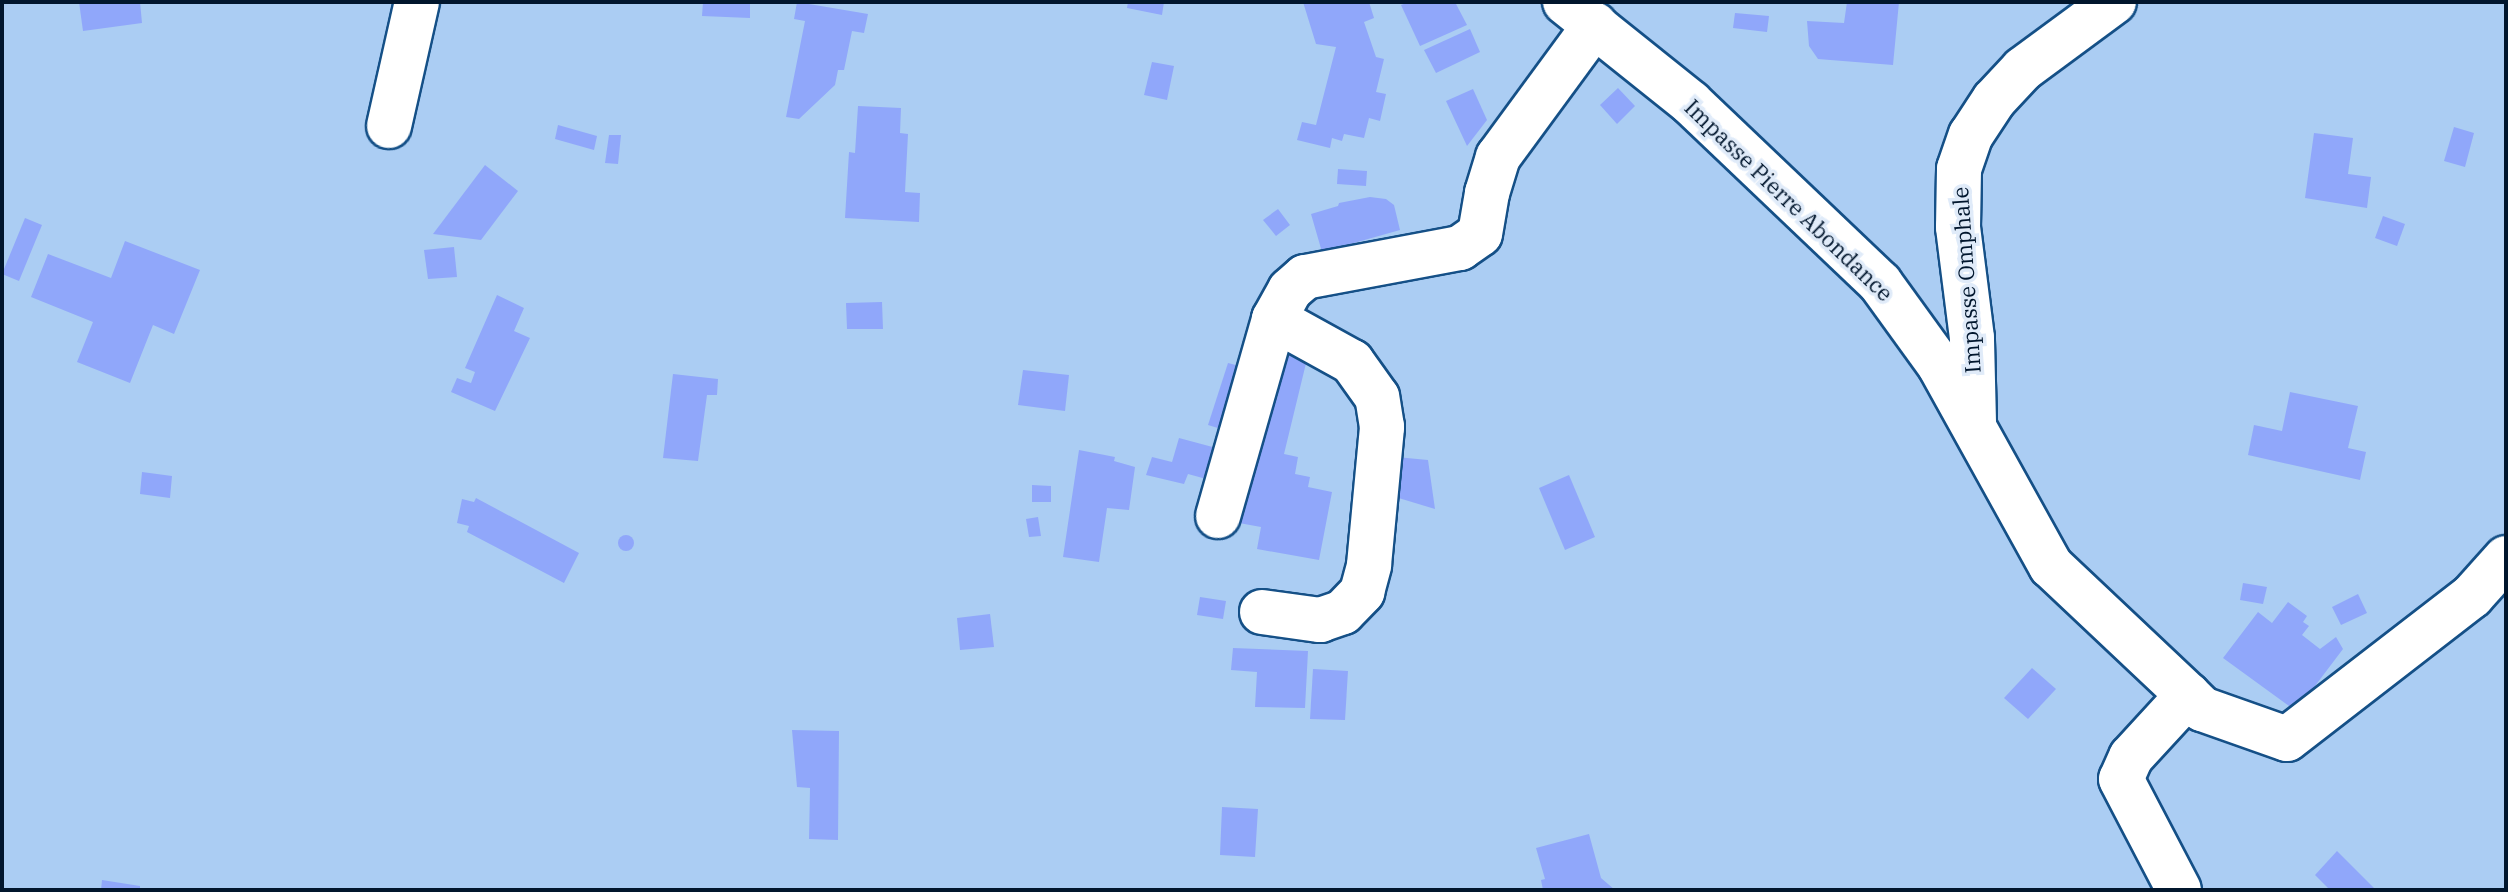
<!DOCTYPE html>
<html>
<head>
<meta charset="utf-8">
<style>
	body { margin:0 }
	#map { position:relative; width:2508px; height:892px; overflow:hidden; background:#abcdf3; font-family:"IBM Plex Serif",serif }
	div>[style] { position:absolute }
	.building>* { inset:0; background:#90a7fa }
	.round { border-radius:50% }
	.roads { filter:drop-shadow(2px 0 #155087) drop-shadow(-2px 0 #155087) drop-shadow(0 2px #155087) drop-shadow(0 -2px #155087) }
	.minor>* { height:44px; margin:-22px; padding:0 22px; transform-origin:22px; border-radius:22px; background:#fff }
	span { translate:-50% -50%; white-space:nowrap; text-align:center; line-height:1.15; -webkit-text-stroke:7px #e0ebf9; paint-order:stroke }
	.street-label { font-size:22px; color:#01162d }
	.frame { position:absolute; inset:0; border:4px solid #01162d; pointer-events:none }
</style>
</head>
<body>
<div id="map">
	<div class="building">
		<div style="clip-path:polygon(79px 2px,140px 2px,142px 23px,83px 31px)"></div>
		<div style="clip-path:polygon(703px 2px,750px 2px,750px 18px,702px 16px)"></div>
		<div style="clip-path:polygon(797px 2px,868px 14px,864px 33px,852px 31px,844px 70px,838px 70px,835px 85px,799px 119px,786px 117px,805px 21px,794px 19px)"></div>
		<div style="clip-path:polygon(1128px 2px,1164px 2px,1162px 15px,1127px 8px)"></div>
		<div style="clip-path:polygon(1303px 2px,1369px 2px,1374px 18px,1364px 22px,1376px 57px,1384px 59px,1376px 92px,1386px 94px,1380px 121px,1369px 118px,1364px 138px,1344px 134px,1342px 141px,1332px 138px,1330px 148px,1297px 140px,1302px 122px,1316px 125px,1336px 47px,1316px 44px)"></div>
		<div style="clip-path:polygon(1409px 2px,1455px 2px,1467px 25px,1420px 46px,1401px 5px)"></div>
		<div style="clip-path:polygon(1847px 2px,1899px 2px,1893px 65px,1818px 59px,1809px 46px,1807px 21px,1844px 23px)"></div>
		<div style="clip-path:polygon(1735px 13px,1769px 16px,1767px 32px,1733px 28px)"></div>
		<div style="clip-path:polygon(1470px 29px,1480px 52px,1436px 73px,1424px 50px)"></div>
		<div style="clip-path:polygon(1152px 62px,1174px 66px,1167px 100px,1144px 95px)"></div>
		<div style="clip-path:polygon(1618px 88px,1635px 106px,1617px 124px,1600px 105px)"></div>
		<div style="clip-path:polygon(1473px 89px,1487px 120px,1467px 146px,1446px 101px)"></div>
		<div style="clip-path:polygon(858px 106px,901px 108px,900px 133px,908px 134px,905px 192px,920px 193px,919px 222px,845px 218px,849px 152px,855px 153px)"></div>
		<div style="clip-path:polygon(558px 125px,597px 136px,594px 150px,555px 139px)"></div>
		<div style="clip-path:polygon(2454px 127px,2474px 133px,2465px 167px,2444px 161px)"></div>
		<div style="clip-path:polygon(2314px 133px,2353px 138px,2348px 174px,2371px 177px,2367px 208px,2305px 198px)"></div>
		<div style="clip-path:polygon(609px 135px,621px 135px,618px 164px,605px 163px)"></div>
		<div style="clip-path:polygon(485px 165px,518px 191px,481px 240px,433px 234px)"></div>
		<div style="clip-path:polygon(1338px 169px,1367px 171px,1366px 186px,1337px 184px)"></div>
		<div style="clip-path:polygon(1370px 197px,1386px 199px,1394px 205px,1400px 230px,1322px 252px,1311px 214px,1338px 206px,1339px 203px)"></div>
		<div style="clip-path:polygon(1278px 209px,1290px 225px,1276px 236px,1263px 220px)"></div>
		<div style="clip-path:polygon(2383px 216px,2405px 224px,2397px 246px,2375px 238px)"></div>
		<div style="clip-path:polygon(25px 218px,42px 225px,19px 281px,2px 274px)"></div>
		<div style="clip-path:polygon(125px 241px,200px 270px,174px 334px,153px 325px,130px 383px,77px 362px,93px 322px,31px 297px,48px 254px,111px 278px)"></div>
		<div style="clip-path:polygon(454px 247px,457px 277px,428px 279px,424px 250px)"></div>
		<div style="clip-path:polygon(497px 295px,524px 308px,514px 331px,530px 338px,495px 411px,451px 392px,457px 378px,471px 383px,475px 372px,465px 368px)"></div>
		<div style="clip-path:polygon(882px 302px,883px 329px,847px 329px,846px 303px)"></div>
		<div style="clip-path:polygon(1277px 348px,1308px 355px,1284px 454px,1298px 457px,1295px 474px,1310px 477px,1308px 487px,1332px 492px,1319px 560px,1257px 549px,1261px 527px,1239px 523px,1245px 488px,1255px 471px,1272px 398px,1277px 399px,1283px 367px,1272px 365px)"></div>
		<div style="clip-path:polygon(1228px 363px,1251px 369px,1231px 432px,1208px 425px)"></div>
		<div style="clip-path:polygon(1023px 370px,1069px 375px,1065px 411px,1018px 405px)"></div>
		<div style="clip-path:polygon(673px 374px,718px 379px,717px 395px,707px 395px,698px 461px,663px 458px)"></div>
		<div style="clip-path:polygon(2290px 392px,2358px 406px,2348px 448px,2366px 452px,2360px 480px,2248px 455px,2254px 425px,2282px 431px)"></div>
		<div style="clip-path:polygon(1179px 438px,1220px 449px,1210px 480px,1188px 474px,1184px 484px,1146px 475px,1152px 457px,1172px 462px)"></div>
		<div style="clip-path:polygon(1079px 450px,1115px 457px,1114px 461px,1135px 467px,1129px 510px,1107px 508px,1099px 562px,1063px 557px)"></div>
		<div style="clip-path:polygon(1396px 457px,1428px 460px,1435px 509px,1392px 496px)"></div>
		<div style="clip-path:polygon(142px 472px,172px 476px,170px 498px,140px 494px)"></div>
		<div style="clip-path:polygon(1569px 475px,1595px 537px,1565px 550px,1539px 488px)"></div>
		<div style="clip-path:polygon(1032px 485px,1051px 486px,1051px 502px,1032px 502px)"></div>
		<div style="clip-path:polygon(476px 498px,579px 553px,564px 583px,467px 532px,469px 526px,457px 523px,462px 499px,474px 502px)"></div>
		<div style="clip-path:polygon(1038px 517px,1041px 536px,1029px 537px,1026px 519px)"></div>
		<div class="round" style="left:618px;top:535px;width:16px;height:16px"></div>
		<div style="clip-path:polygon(2243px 583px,2267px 587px,2263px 604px,2240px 600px)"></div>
		<div style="clip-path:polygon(2358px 594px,2367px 613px,2341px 625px,2332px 607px)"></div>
		<div style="clip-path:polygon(1200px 597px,1226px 601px,1223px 619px,1197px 615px)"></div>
		<div style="clip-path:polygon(2288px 602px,2307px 616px,2303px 622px,2309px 626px,2302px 635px,2320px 649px,2336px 637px,2343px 649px,2296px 711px,2223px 658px,2258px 612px,2272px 623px)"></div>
		<div style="clip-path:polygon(990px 614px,994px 647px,960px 650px,957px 618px)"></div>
		<div style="clip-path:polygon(1233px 648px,1308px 651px,1305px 708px,1255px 707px,1257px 672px,1231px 670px)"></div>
		<div style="clip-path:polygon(2032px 668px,2056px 689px,2028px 719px,2004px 698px)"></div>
		<div style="clip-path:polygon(1313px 669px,1348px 671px,1345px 720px,1310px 719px)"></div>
		<div style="clip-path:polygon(792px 730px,839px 731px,838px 840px,809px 839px,810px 788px,797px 787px)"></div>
		<div style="clip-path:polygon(1222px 807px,1258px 809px,1255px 857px,1220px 855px)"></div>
		<div style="clip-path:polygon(1589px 834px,1601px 878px,1615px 890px,1543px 890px,1541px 880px,1545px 879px,1536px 848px)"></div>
		<div style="clip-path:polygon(2337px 851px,2376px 890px,2330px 890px,2315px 875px)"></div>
		<div style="clip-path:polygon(102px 880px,140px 886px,140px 890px,101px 890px)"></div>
	</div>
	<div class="roads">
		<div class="minor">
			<div style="left:1565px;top:2px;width:161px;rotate:38.7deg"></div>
			<div style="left:1691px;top:103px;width:261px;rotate:43.6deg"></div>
			<div style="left:1880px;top:283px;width:102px;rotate:54.1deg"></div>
			<div style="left:1940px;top:366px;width:229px;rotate:61deg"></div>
			<div style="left:2051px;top:566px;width:188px;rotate:43.3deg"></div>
			<div style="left:2188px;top:695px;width:84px;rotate:132.6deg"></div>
			<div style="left:2131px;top:757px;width:24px;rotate:114deg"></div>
			<div style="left:2121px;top:779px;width:125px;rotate:62.4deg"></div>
			<div style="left:389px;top:126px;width:127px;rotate:-77.3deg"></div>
			<div style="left:1974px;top:422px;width:84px;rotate:-91.4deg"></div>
			<div style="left:1972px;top:338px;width:112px;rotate:-97.2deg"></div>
			<div style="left:1958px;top:227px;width:58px;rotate:-89deg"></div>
			<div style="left:1959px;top:169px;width:36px;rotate:-71deg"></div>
			<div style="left:1971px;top:135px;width:42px;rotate:-56.7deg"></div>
			<div style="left:1994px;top:100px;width:42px;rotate:-46.9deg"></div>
			<div style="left:2023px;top:69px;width:113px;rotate:-36.4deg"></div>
			<div style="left:1218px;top:516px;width:205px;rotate:-74.1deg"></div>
			<div style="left:1262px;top:612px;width:59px;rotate:7.9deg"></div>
			<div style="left:1320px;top:620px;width:24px;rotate:-19deg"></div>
			<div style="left:1343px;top:612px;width:28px;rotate:-46deg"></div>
			<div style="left:1362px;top:592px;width:28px;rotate:-75deg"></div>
			<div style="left:1369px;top:565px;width:139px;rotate:-84.6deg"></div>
			<div style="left:1382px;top:427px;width:30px;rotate:-99deg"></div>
			<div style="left:1377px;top:397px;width:43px;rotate:-125.5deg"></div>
			<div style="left:1352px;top:362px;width:89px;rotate:-151.1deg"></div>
			<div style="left:1274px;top:319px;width:33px;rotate:-61deg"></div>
			<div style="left:1290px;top:290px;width:20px;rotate:-41deg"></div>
			<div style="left:1305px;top:277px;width:158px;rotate:-10.6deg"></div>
			<div style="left:1460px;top:248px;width:24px;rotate:-35deg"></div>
			<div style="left:1480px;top:234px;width:42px;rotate:-80.3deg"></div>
			<div style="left:1487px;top:193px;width:38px;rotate:-73deg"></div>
			<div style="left:1498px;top:157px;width:164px;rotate:-53.7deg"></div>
			<div style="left:2188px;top:695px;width:20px;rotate:45deg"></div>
			<div style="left:2202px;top:709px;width:90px;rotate:19.4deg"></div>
			<div style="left:2287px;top:739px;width:234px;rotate:-37.7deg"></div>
			<div style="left:2472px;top:596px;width:51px;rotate:-48.2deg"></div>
		</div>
	</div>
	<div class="street-label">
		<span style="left:1789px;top:200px;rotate:44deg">Impasse Pierre Abondance</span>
		<span style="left:1966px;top:280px;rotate:-94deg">Impasse Omphale</span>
	</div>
	<div class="frame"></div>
</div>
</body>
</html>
